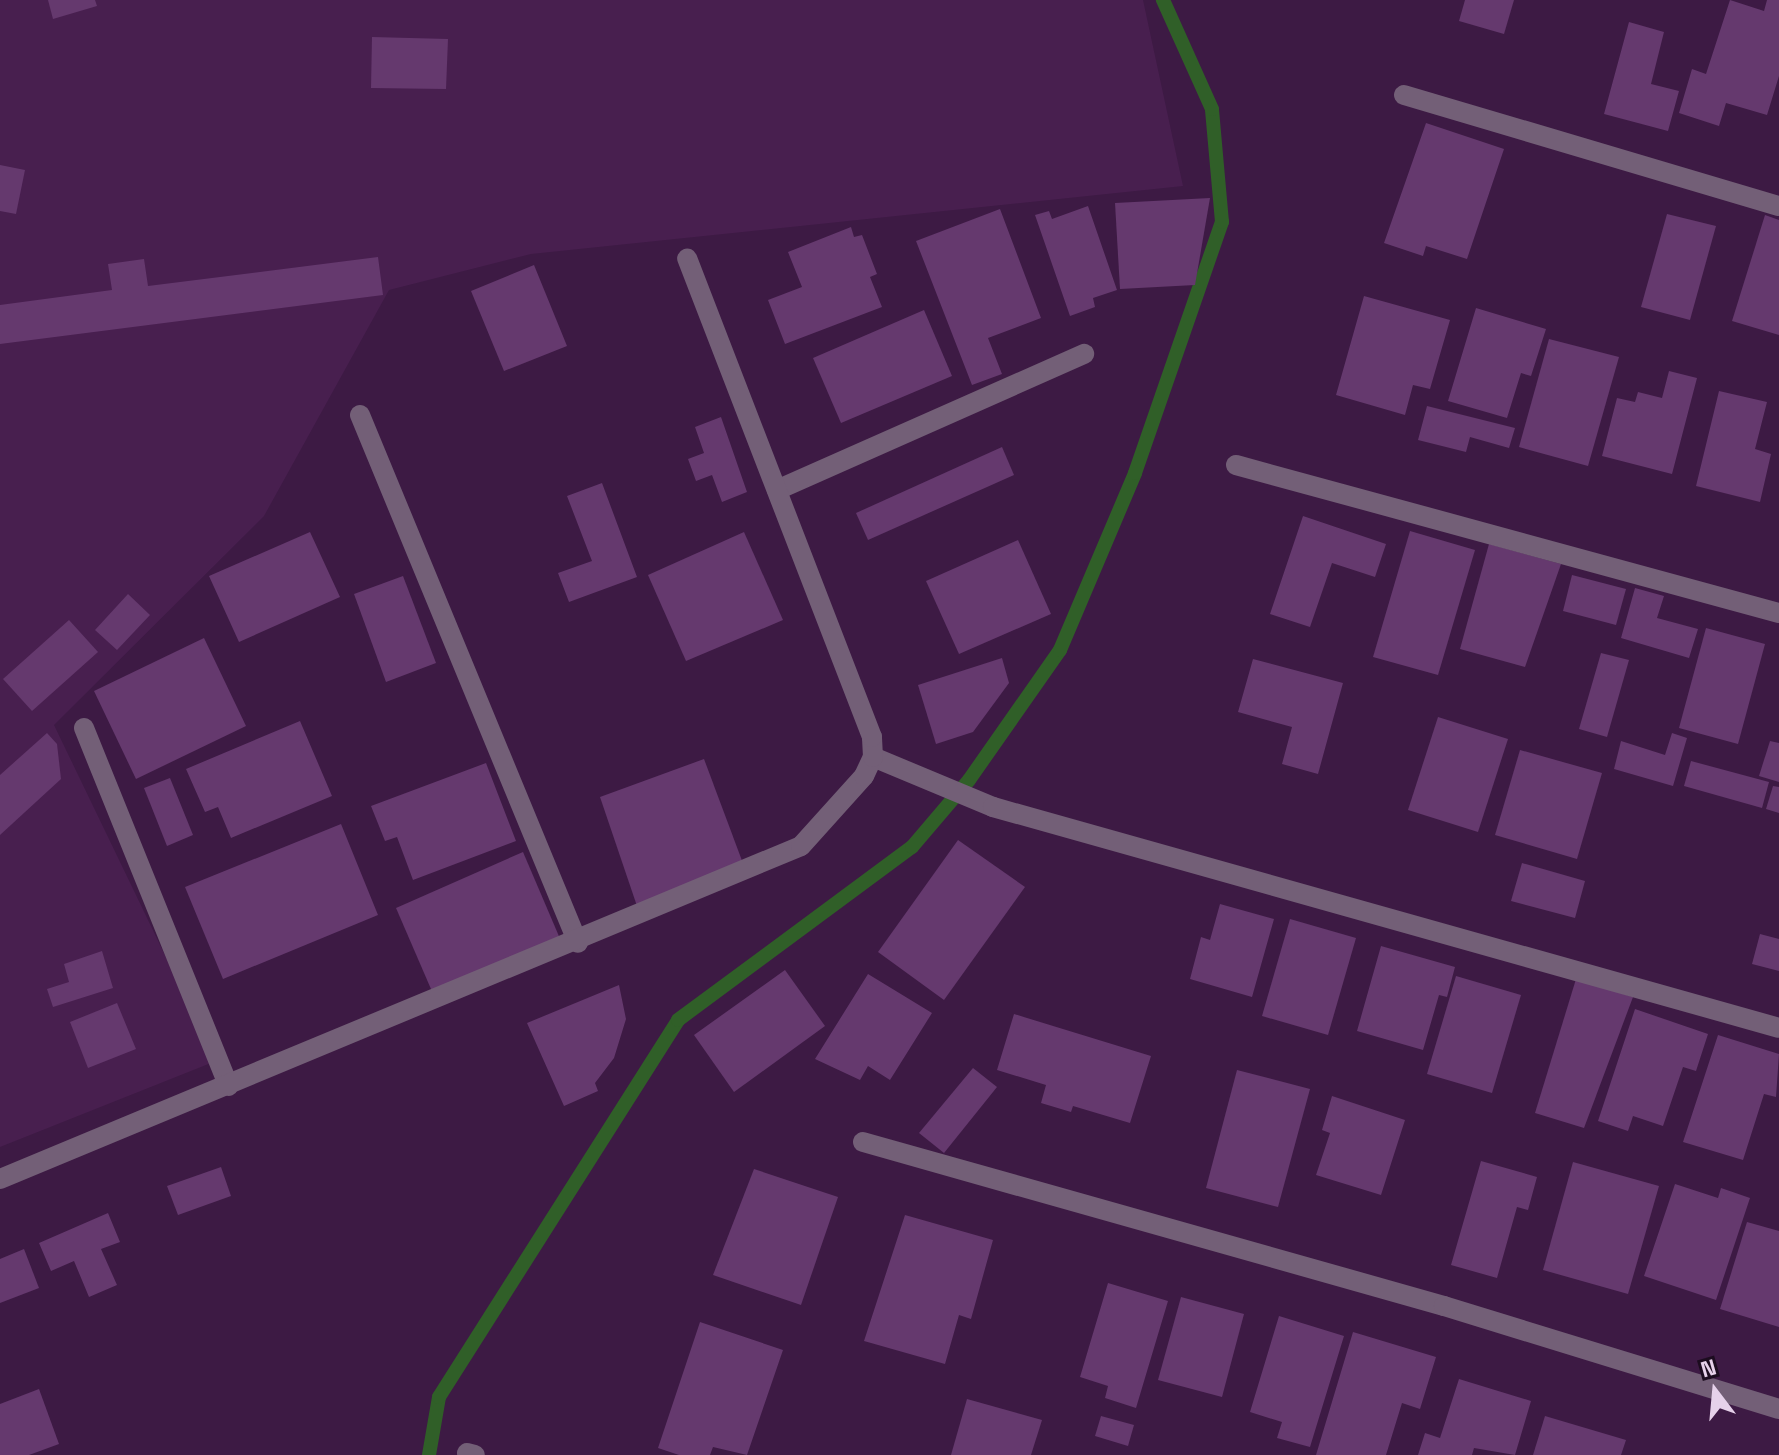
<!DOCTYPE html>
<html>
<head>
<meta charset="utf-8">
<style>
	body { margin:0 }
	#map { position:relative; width:1779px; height:1455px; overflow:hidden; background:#3d1a44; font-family:"Space Grotesk",sans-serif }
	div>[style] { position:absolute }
	.built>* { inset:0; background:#481f4f }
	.stream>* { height:14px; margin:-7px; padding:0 7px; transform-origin:7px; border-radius:7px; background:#305f28 }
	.building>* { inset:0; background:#65396e }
	.street>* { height:20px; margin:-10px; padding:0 10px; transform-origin:10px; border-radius:10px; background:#735f77 }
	span { translate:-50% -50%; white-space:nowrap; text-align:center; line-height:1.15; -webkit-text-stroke:7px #1c0c1f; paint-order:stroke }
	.north { position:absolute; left:1675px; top:1351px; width:80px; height:80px; -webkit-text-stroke:6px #1c0c1f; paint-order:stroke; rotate:344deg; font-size:22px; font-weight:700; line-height:32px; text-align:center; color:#e6d1ea }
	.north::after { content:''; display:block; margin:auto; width:28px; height:36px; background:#e6d1ea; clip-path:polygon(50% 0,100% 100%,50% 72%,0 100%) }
</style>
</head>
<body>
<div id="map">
	<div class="built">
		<div style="clip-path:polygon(0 0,1143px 0,1183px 186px,531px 254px,389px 290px,264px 516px,54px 725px,216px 1061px,0 1147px)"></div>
	</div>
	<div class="stream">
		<div style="left:429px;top:1455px;width:59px;rotate:-80.2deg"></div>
		<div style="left:439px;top:1397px;width:446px;rotate:-57.6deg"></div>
		<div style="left:678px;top:1020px;width:291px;rotate:-36.5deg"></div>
		<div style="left:912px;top:847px;width:88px;rotate:-49.6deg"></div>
		<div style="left:969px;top:780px;width:159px;rotate:-55deg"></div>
		<div style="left:1060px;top:650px;width:192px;rotate:-67deg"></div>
		<div style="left:1135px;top:473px;width:266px;rotate:-70.9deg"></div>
		<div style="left:1222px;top:222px;width:113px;rotate:-95.1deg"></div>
		<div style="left:1212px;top:109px;width:120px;rotate:-114.2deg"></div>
	</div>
	<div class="building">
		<div style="clip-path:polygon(48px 0,95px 0,97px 6px,53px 19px)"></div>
		<div style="clip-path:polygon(1465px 0,1514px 0,1504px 34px,1459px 21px)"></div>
		<div style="clip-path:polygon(1730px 0,1764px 11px,1767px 0,1779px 0,1779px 76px,1767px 115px,1726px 103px,1719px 126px,1679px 113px,1692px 69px,1706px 74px)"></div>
		<div style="clip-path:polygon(1629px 22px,1664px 32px,1651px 84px,1679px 91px,1668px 131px,1604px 114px)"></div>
		<div style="clip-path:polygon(372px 37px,448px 39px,446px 89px,371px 88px)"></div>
		<div style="clip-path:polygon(1426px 123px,1504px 149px,1467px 259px,1426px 246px,1423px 256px,1384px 243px)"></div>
		<div style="clip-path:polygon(0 165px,25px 170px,16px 214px,0 211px)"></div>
		<div style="clip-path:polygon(1210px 198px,1195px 285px,1120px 289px,1115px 203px)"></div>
		<div style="clip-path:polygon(1088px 206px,1117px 290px,1093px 298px,1095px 307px,1070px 316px,1035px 215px,1049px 211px,1052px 219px)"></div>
		<div style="clip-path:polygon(1000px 209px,1041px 318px,988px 338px,1002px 374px,972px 385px,916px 241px)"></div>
		<div style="clip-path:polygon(1667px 214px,1716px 226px,1690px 320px,1641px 307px)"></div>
		<div style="clip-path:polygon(1765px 215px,1779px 220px,1779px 335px,1732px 321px)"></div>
		<div style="clip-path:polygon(851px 227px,854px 237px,862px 235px,877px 274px,870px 277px,882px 307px,785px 344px,768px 300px,802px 287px,788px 252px)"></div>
		<div style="clip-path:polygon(378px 257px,383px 295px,0 344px,0 305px,112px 290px,108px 264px,144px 259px,148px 286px)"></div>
		<div style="clip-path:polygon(534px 265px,567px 346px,504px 371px,471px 291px)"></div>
		<div style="clip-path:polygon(1364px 296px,1450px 320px,1430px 389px,1413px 385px,1405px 415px,1336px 395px)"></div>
		<div style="clip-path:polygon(1476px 308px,1546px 329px,1531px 376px,1521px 373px,1507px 418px,1448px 401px)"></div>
		<div style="clip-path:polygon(924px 310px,952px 376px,841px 423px,813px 358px)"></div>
		<div style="clip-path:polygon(1549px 339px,1619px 357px,1588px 466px,1519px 447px)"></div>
		<div style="clip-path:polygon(1669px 371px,1697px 378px,1672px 474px,1602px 456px,1617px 398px,1635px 402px,1638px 392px,1662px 398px)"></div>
		<div style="clip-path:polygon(1719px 391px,1767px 402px,1755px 449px,1771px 454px,1760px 502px,1696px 486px)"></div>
		<div style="clip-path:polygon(1427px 406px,1515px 428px,1509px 448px,1470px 437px,1466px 452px,1418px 440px)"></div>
		<div style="clip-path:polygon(721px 417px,747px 492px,722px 502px,712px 475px,696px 481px,688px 459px,704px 453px,695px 427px)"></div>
		<div style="clip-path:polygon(1002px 447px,1014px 475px,868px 540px,856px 513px)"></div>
		<div style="clip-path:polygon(602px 483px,637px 577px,569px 602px,558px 573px,592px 561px,567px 496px)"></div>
		<div style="clip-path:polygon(1303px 516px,1386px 544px,1375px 577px,1332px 563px,1310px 627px,1270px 614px)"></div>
		<div style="clip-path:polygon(1410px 531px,1475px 550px,1438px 675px,1373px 657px)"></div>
		<div style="clip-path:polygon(310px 532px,340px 597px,239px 642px,209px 576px)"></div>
		<div style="clip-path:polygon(744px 532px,783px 620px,686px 661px,648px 575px)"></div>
		<div style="clip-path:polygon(1018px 540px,1051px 614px,959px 654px,926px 581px)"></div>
		<div style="clip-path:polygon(1489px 544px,1561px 564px,1525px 667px,1460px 649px)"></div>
		<div style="clip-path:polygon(1572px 575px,1626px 589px,1616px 625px,1563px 611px)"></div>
		<div style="clip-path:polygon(403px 576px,436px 663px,386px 682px,354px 594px)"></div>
		<div style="clip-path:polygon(1635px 588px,1664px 596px,1657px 618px,1698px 629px,1689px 658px,1621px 638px)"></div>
		<div style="clip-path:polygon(128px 594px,150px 615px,117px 650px,95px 630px)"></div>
		<div style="clip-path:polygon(69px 620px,98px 652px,32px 711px,3px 679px)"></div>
		<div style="clip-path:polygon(1706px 628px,1765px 644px,1738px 744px,1679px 728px)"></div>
		<div style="clip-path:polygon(204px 638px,246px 726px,136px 779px,94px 691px)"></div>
		<div style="clip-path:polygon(1601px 653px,1629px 660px,1607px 737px,1579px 729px)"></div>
		<div style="clip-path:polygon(1002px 658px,1009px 683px,973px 732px,936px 744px,918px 685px)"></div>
		<div style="clip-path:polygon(1253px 659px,1343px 683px,1318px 774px,1282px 764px,1292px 727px,1238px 712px)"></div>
		<div style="clip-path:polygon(1438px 717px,1508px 739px,1478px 832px,1408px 810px)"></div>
		<div style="clip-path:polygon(300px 721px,332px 796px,231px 838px,218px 807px,205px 812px,186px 769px)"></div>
		<div style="clip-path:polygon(47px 733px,57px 744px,61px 779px,0 835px,0 775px)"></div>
		<div style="clip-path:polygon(1672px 733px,1687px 738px,1673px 786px,1614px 769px,1621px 741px,1665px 755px)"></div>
		<div style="clip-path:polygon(1770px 741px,1779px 743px,1779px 782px,1759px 776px)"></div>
		<div style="clip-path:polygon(1520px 750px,1602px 773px,1577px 859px,1495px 835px)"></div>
		<div style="clip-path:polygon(704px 759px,744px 866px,638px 909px,600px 797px)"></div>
		<div style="clip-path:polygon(1691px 761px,1769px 782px,1762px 808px,1684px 786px)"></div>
		<div style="clip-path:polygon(486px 763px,516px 841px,413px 880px,397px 837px,385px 841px,371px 806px)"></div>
		<div style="clip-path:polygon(170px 778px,193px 835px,167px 846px,144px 788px)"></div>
		<div style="clip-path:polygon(1773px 786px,1779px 787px,1779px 813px,1766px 809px)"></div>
		<div style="clip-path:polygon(341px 824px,378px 915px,223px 979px,185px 887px)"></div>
		<div style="clip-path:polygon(958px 840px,1025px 887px,944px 1000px,878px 952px)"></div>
		<div style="clip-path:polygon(523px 852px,561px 941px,434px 996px,396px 908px)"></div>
		<div style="clip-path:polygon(1522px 863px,1585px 881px,1575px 918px,1511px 901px)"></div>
		<div style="clip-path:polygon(1220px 904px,1274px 919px,1252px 997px,1190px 979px,1201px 937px,1210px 940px)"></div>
		<div style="clip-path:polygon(1290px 919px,1356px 938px,1328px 1035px,1262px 1016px)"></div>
		<div style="clip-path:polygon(1760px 934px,1779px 939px,1779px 971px,1752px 964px)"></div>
		<div style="clip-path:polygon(1381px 946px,1455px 967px,1447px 997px,1439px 995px,1423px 1050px,1357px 1031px)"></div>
		<div style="clip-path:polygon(102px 951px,113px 988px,53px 1007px,47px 989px,69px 982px,64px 964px)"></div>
		<div style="clip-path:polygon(785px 970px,825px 1026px,734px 1092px,694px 1035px)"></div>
		<div style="clip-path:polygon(868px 974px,932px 1013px,890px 1080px,868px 1066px,860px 1080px,815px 1059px)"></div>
		<div style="clip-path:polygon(1456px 976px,1521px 995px,1492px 1093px,1427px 1074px)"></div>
		<div style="clip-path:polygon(1576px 979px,1633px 997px,1584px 1128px,1535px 1113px)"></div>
		<div style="clip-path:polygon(619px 985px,626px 1019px,614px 1058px,595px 1083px,598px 1091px,564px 1106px,527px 1023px)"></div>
		<div style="clip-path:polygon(117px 1003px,136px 1049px,88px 1068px,70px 1022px)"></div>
		<div style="clip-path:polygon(1635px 1009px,1708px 1034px,1696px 1071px,1683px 1067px,1663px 1126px,1633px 1116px,1628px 1131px,1598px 1121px)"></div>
		<div style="clip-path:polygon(1014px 1014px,1151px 1056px,1130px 1123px,1073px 1106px,1071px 1112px,1041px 1103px,1046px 1085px,997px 1070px)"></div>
		<div style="clip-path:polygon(1718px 1035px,1779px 1054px,1776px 1097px,1764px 1094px,1743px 1160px,1683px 1142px)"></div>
		<div style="clip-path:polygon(973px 1068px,997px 1087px,944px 1153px,919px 1133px)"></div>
		<div style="clip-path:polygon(1237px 1070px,1310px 1089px,1278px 1207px,1206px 1188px)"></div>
		<div style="clip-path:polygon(1332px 1096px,1405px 1120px,1381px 1195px,1316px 1175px,1330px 1133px,1322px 1130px)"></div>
		<div style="clip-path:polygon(1481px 1161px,1537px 1177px,1528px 1210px,1517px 1207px,1497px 1278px,1451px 1265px)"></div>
		<div style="clip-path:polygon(1573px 1162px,1659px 1186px,1628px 1294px,1543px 1270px)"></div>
		<div style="clip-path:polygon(221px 1167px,231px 1196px,178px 1215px,167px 1186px)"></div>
		<div style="clip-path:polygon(754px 1169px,838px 1197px,801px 1305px,713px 1275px)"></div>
		<div style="clip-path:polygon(1675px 1184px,1718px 1198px,1721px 1188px,1750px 1198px,1716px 1300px,1644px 1276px)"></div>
		<div style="clip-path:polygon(108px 1213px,120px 1242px,101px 1249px,117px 1285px,89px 1297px,74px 1261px,51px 1271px,39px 1243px)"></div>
		<div style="clip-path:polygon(905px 1215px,993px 1240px,971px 1319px,959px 1315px,945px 1364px,864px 1341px)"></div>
		<div style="clip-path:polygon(1747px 1222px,1779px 1231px,1779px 1327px,1720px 1309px)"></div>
		<div style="clip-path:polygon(24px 1249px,39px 1288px,0 1303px,0 1259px)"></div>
		<div style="clip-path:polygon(1108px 1283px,1168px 1301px,1136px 1408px,1105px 1398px,1108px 1386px,1080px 1377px)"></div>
		<div style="clip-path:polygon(1181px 1297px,1244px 1314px,1222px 1397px,1158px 1380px)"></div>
		<div style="clip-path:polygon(1279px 1316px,1344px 1336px,1310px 1447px,1277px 1438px,1282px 1422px,1250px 1412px)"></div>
		<div style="clip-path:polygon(700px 1322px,783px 1350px,747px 1455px,713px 1447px,710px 1455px,679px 1455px,658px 1448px)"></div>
		<div style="clip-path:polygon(1353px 1332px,1436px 1357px,1420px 1409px,1402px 1403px,1386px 1455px,1316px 1455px)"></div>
		<div style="clip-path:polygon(1459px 1379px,1531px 1401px,1515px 1455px,1474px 1448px,1472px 1455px,1418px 1455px,1425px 1433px,1440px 1438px)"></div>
		<div style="clip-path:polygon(39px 1389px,59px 1444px,29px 1455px,0 1455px,0 1404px)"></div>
		<div style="clip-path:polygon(967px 1399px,1042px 1420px,1031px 1455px,951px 1455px)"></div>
		<div style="clip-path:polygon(1101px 1416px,1134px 1425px,1128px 1446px,1095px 1436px)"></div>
		<div style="clip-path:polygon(1545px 1416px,1626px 1440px,1621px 1455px,1533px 1455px)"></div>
	</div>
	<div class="street">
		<div style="left:1404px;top:95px;width:391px;rotate:16.5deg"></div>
		<div style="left:360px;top:415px;width:571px;rotate:67.57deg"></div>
		<div style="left:1236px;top:465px;width:563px;rotate:15.25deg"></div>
		<div style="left:777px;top:490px;width:336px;rotate:-23.9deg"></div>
		<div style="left:84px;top:728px;width:386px;rotate:68deg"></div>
		<div style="left:873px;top:757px;width:130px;rotate:22.6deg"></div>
		<div style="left:993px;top:807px;width:816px;rotate:15.7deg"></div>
		<div style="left:863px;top:1142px;width:604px;rotate:15.76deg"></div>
		<div style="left:1444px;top:1306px;width:350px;rotate:17.1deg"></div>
		<div style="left:0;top:1179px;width:867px;rotate:-22.57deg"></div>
		<div style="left:801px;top:846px;width:94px;rotate:-48deg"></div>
		<div style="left:864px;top:776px;width:21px;rotate:-65deg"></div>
		<div style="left:873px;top:757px;width:20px;rotate:-93deg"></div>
		<div style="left:872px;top:737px;width:513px;rotate:-111.12deg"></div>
		<div style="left:467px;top:1453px;width:8px;rotate:14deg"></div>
	</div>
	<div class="north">N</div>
</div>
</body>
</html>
